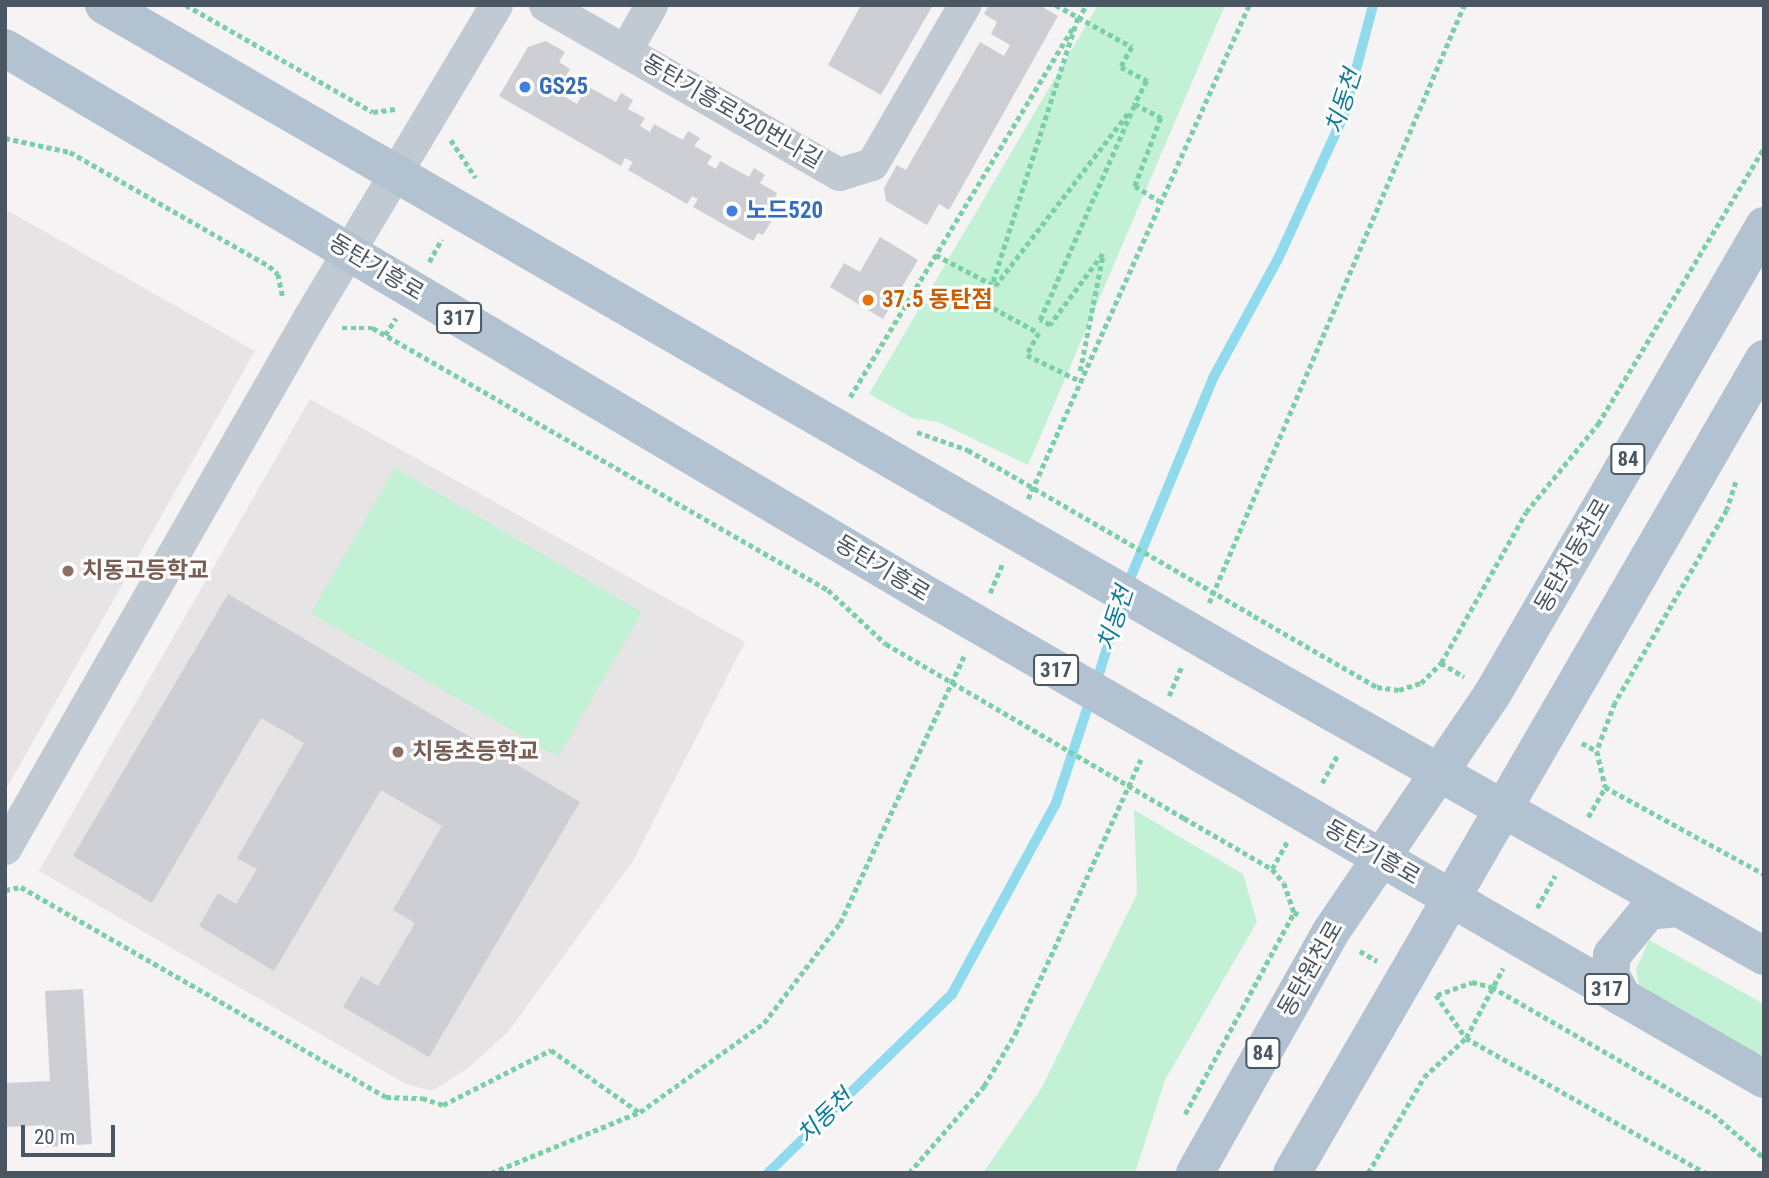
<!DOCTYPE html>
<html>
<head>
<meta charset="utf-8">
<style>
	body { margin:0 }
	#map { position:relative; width:1769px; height:1178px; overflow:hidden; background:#f5f3f3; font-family:"Roboto Condensed","Noto Sans KR",sans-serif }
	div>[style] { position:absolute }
	.education>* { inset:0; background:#e6e4e5 }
	.green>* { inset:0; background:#c3f1d5 }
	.stream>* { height:10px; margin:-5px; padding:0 5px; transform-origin:5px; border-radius:5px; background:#90daee }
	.building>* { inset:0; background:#cdcfd5 }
	.path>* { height:4.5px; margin-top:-2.25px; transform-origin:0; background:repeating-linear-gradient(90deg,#7ad0a6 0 5px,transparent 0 8.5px) }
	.minor>* { height:33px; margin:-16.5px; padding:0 16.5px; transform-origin:16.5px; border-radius:16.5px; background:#c1cad2 }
	.primary>* { height:38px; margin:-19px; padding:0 19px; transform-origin:19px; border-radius:19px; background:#b3c2d1 }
	.path-bridge>* { height:4.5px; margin-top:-2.25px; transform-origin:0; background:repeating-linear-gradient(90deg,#7ad0a6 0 5px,transparent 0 8.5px) }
	.primary-bridge>* { height:38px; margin:-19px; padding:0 19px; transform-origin:19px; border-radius:19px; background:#b3c2d1 }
	.dots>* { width:19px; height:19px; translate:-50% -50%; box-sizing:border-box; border:4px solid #fff; border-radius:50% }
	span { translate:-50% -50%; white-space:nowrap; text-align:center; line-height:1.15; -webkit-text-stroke:6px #fff; paint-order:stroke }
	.shield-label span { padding:2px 5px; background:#fff; border:2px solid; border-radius:5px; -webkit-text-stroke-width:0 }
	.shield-label { font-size:21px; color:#4a5661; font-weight:700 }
	.shop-label { font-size:23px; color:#366cbe; font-weight:700 }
	.left { translate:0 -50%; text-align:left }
	.street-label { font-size:23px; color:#4a5661 }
	.food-label { font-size:23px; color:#c56008; font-weight:700 }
	.education-label { font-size:23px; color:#785e54; font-weight:700 }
	.water-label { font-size:24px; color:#0c7c9b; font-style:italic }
	.frame { position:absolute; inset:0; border:7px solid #4a5661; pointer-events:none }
	.scale { position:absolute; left:21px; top:1125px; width:94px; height:32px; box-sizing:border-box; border:4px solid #4a5661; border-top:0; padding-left:9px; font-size:21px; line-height:24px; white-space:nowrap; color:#4a5661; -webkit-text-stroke:5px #fff; paint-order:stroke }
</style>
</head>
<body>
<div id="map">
	<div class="education">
		<div style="clip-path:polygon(5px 209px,255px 351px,5px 791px)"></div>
		<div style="clip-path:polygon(310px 399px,745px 642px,633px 861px,508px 1032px,468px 1068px,432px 1091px,406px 1084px,39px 871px)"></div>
	</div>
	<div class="green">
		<div style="clip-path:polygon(1098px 5px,1225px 5px,1028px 465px,938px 422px,912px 418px,869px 394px)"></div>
		<div style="clip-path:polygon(395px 468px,642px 612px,558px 757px,311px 613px)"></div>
		<div style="clip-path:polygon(1134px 810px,1243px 874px,1257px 922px,1165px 1080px,1135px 1173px,983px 1173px,1041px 1089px,1137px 894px)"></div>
		<div style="clip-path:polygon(1649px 940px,1764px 1004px,1764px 1063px,1640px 992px,1636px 969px)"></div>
	</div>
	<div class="stream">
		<div style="left:1127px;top:586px;width:225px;rotate:-67.5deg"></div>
		<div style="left:1213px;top:378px;width:136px;rotate:-61.4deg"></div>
		<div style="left:1278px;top:259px;width:158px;rotate:-65.4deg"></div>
		<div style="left:1344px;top:115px;width:114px;rotate:-75.2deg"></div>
		<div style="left:1096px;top:683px;width:86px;rotate:-72.4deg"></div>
		<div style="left:768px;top:1173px;width:257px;rotate:-44.2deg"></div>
		<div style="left:952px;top:994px;width:217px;rotate:-61.4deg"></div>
		<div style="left:1056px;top:803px;width:112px;rotate:-71.7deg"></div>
	</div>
	<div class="building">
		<div style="clip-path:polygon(861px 5px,933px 5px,881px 95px,828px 65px)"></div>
		<div style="clip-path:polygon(989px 5px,1039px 5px,1058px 16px,949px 210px,939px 204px,927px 225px,886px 201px,884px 188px,897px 165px,906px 170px,980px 42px,1004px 56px,1010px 45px,991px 34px,997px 22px,984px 14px)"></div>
		<div style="clip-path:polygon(546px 41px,565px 52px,559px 62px,570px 69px,557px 92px,577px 104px,587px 86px,616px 102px,621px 93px,633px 100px,628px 109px,645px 118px,640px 126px,650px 132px,654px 124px,683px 140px,688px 131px,700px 138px,694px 146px,712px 156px,707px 164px,716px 169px,720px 161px,749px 177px,754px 168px,765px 175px,760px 183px,777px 193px,773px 201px,781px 205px,763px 235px,758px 233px,753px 241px,693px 207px,698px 199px,692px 196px,687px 204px,628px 170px,633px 162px,625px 158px,621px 166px,499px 96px,528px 47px)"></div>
		<div style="clip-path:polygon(880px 237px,918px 260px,883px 319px,830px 287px,844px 263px,860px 272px)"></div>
		<div style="clip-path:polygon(228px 594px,580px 802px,429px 1057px,343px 1007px,361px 976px,378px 986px,415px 923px,393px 910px,442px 826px,381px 790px,274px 971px,199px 926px,218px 893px,236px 904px,257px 869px,237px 858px,304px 743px,261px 718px,152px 903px,73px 856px)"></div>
		<div style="clip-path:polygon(83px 989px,92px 1144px,46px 1147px,45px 1125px,5px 1127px,5px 1083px,50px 1081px,45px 991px)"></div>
	</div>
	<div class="path">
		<div style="left:186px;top:5px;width:215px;rotate:29.8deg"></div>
		<div style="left:373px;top:112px;width:22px;rotate:-8deg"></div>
		<div style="left:1056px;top:5px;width:87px;rotate:28.9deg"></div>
		<div style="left:1132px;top:47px;width:23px;rotate:119deg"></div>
		<div style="left:1121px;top:67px;width:30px;rotate:28deg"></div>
		<div style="left:1147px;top:81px;width:27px;rotate:118deg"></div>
		<div style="left:1078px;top:18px;width:300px;rotate:107.8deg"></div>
		<div style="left:986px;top:304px;width:60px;rotate:28.7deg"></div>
		<div style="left:1039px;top:333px;width:25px;rotate:119deg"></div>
		<div style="left:1027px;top:355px;width:57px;rotate:26.1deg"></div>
		<div style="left:1078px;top:20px;width:17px;rotate:-62deg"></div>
		<div style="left:5px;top:138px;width:66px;rotate:12.2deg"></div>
		<div style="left:70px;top:152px;width:229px;rotate:29.8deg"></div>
		<div style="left:269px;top:266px;width:12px;rotate:42deg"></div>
		<div style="left:278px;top:274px;width:25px;rotate:78deg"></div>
		<div style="left:451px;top:140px;width:45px;rotate:56.7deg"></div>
		<div style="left:936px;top:255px;width:67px;rotate:27.7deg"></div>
		<div style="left:995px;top:286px;width:220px;rotate:-52.4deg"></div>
		<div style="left:429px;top:262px;width:26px;rotate:-61deg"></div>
		<div style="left:342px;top:328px;width:31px"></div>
		<div style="left:373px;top:328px;width:525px;rotate:29.93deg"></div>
		<div style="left:828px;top:590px;width:79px;rotate:43deg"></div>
		<div style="left:385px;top:335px;width:20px;rotate:-57deg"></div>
		<div style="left:1080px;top:371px;width:119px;rotate:-78.9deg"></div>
		<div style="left:1103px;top:254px;width:89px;rotate:126.7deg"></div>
		<div style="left:1050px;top:325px;width:11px;rotate:-153deg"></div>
		<div style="left:1040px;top:320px;width:236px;rotate:-66.3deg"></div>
		<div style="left:1135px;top:104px;width:30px;rotate:28deg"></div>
		<div style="left:1161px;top:118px;width:73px;rotate:110.9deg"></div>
		<div style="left:1135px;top:186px;width:28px;rotate:32deg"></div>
		<div style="left:850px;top:397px;width:432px;rotate:-58.9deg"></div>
		<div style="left:917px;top:432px;width:54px;rotate:19.4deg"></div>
		<div style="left:1736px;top:482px;width:29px;rotate:108deg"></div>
		<div style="left:1727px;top:510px;width:223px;rotate:120.1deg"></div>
		<div style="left:1615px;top:703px;width:51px;rotate:110.6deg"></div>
		<div style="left:1597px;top:751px;width:37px;rotate:77deg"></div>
		<div style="left:1605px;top:787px;width:181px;rotate:28.7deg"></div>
		<div style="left:1028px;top:499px;width:541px;rotate:-65.9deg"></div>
		<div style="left:990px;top:593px;width:34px;rotate:-67deg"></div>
		<div style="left:1209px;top:603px;width:650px;rotate:-66.91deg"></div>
		<div style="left:1254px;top:616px;width:142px;rotate:30deg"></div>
		<div style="left:1377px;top:687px;width:22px;rotate:8deg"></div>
		<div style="left:1399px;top:690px;width:23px;rotate:-18deg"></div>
		<div style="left:1421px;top:683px;width:28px;rotate:-45deg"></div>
		<div style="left:1441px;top:663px;width:173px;rotate:-60.6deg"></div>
		<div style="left:1526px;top:512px;width:114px;rotate:-50.7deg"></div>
		<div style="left:1598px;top:424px;width:322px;rotate:-59deg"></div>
		<div style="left:1441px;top:663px;width:27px;rotate:31deg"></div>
		<div style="left:1169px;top:696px;width:33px;rotate:-67deg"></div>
		<div style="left:1582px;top:743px;width:17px;rotate:28deg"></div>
		<div style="left:1322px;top:783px;width:33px;rotate:-61deg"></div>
		<div style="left:1588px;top:817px;width:34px;rotate:-60deg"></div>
		<div style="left:1184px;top:818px;width:102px;rotate:30.1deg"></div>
		<div style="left:1272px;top:869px;width:18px;rotate:49deg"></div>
		<div style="left:1284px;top:883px;width:31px;rotate:71deg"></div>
		<div style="left:1294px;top:912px;width:8px;rotate:30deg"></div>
		<div style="left:1272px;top:869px;width:31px;rotate:-61deg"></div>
		<div style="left:5px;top:890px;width:16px;rotate:-11deg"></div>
		<div style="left:21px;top:887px;width:421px;rotate:29.9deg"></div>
		<div style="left:386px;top:1097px;width:36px;rotate:2deg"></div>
		<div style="left:422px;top:1098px;width:22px;rotate:18deg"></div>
		<div style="left:443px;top:1105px;width:121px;rotate:-27deg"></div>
		<div style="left:551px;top:1050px;width:108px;rotate:35.2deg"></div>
		<div style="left:1537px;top:908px;width:37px;rotate:-61deg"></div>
		<div style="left:1360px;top:951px;width:20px;rotate:30deg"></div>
		<div style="left:1436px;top:995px;width:52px;rotate:55.1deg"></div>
		<div style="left:1466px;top:1038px;width:275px;rotate:29.4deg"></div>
		<div style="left:1437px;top:995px;width:37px;rotate:-20deg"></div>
		<div style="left:1472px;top:982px;width:21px;rotate:14deg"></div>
		<div style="left:1492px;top:987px;width:255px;rotate:29.9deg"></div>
		<div style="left:1713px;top:1114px;width:67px;rotate:40.8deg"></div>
		<div style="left:1185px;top:1114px;width:230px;rotate:-61.6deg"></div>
		<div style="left:491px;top:1173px;width:161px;rotate:-22.3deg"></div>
		<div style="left:640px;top:1112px;width:153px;rotate:-35.7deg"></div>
		<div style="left:764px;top:1023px;width:126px;rotate:-52.8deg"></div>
		<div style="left:840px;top:923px;width:294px;rotate:-65.1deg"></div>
		<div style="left:909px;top:1173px;width:115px;rotate:-49.2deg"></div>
		<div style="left:984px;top:1086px;width:61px;rotate:-59.2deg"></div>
		<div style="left:1015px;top:1034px;width:302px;rotate:-65.4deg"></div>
		<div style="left:1368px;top:1173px;width:111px;rotate:-59.7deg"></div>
		<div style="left:1424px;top:1077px;width:57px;rotate:-42.9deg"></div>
		<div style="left:1466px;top:1038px;width:79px;rotate:-62.1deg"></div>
	</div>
	<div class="minor">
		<div style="left:545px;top:5px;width:339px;rotate:29.9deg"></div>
		<div style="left:839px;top:174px;width:34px;rotate:-17deg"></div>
		<div style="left:872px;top:164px;width:184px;rotate:-59.9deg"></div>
		<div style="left:625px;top:51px;width:53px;rotate:-60.5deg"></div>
		<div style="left:5px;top:848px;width:610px;rotate:-60.2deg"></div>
		<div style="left:308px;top:319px;width:366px;rotate:-59.1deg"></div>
	</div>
	<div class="primary">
		<div style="left:104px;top:5px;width:978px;rotate:30deg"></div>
		<div style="left:5px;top:48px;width:1056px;rotate:30.69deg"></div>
		<div style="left:1238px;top:659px;width:604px;rotate:29.45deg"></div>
		<div style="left:1200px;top:753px;width:651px;rotate:30.03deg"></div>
		<div style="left:1623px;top:998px;width:26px;rotate:-119deg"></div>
		<div style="left:1610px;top:975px;width:20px;rotate:-84deg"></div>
		<div style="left:1612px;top:955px;width:57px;rotate:-50.7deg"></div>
		<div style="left:1648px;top:911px;width:31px;rotate:-6deg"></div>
		<div style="left:1195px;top:1173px;width:275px;rotate:-60.6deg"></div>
		<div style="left:1330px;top:933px;width:290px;rotate:-55.8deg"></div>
		<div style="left:1493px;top:693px;width:540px;rotate:-59.87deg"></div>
		<div style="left:1292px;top:1173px;width:941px;rotate:-59.89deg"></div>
	</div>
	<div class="path-bridge">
		<div style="left:968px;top:450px;width:331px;rotate:30.1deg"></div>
		<div style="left:886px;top:644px;width:345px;rotate:30.3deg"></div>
	</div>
	<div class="primary-bridge">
		<div style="left:951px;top:494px;width:331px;rotate:29.9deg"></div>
		<div style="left:913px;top:587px;width:332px;rotate:30deg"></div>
	</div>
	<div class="dots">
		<div style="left:525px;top:87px;background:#3f7fe0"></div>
		<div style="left:732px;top:211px;background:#3f7fe0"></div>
		<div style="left:868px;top:300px;background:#e8710a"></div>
		<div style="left:68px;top:571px;background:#8d6e63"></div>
		<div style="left:398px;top:752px;background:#8d6e63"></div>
	</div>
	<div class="shield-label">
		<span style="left:459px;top:318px">317</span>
		<span style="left:1628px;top:459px">84</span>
		<span style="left:1056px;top:670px">317</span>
		<span style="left:1607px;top:989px">317</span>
		<span style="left:1263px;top:1053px">84</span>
	</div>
	<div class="shop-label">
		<span class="left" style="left:539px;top:87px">GS25</span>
		<span class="left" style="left:746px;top:211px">노드520</span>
	</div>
	<div class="street-label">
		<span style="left:732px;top:112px;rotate:30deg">동탄기흥로520번나길</span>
		<span style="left:376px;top:268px;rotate:31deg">동탄기흥로</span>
		<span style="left:1573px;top:556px;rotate:-60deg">동탄치동천로</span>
		<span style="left:882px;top:569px;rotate:31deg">동탄기흥로</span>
		<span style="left:1372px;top:853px;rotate:30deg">동탄기흥로</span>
		<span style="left:1311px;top:969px;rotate:-60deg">동탄원천로</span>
	</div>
	<div class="food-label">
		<span class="left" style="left:882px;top:300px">37.5 동탄점</span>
	</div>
	<div class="education-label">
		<span class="left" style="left:82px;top:571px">치동고등학교</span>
		<span class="left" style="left:412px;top:752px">치동초등학교</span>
	</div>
	<div class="water-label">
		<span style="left:1344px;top:102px;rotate:-72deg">치동천</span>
		<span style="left:1116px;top:619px;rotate:-72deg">치동천</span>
		<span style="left:825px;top:1117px;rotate:-44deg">치동천</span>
	</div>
	<div class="frame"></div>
	<div class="scale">20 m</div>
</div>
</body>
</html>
